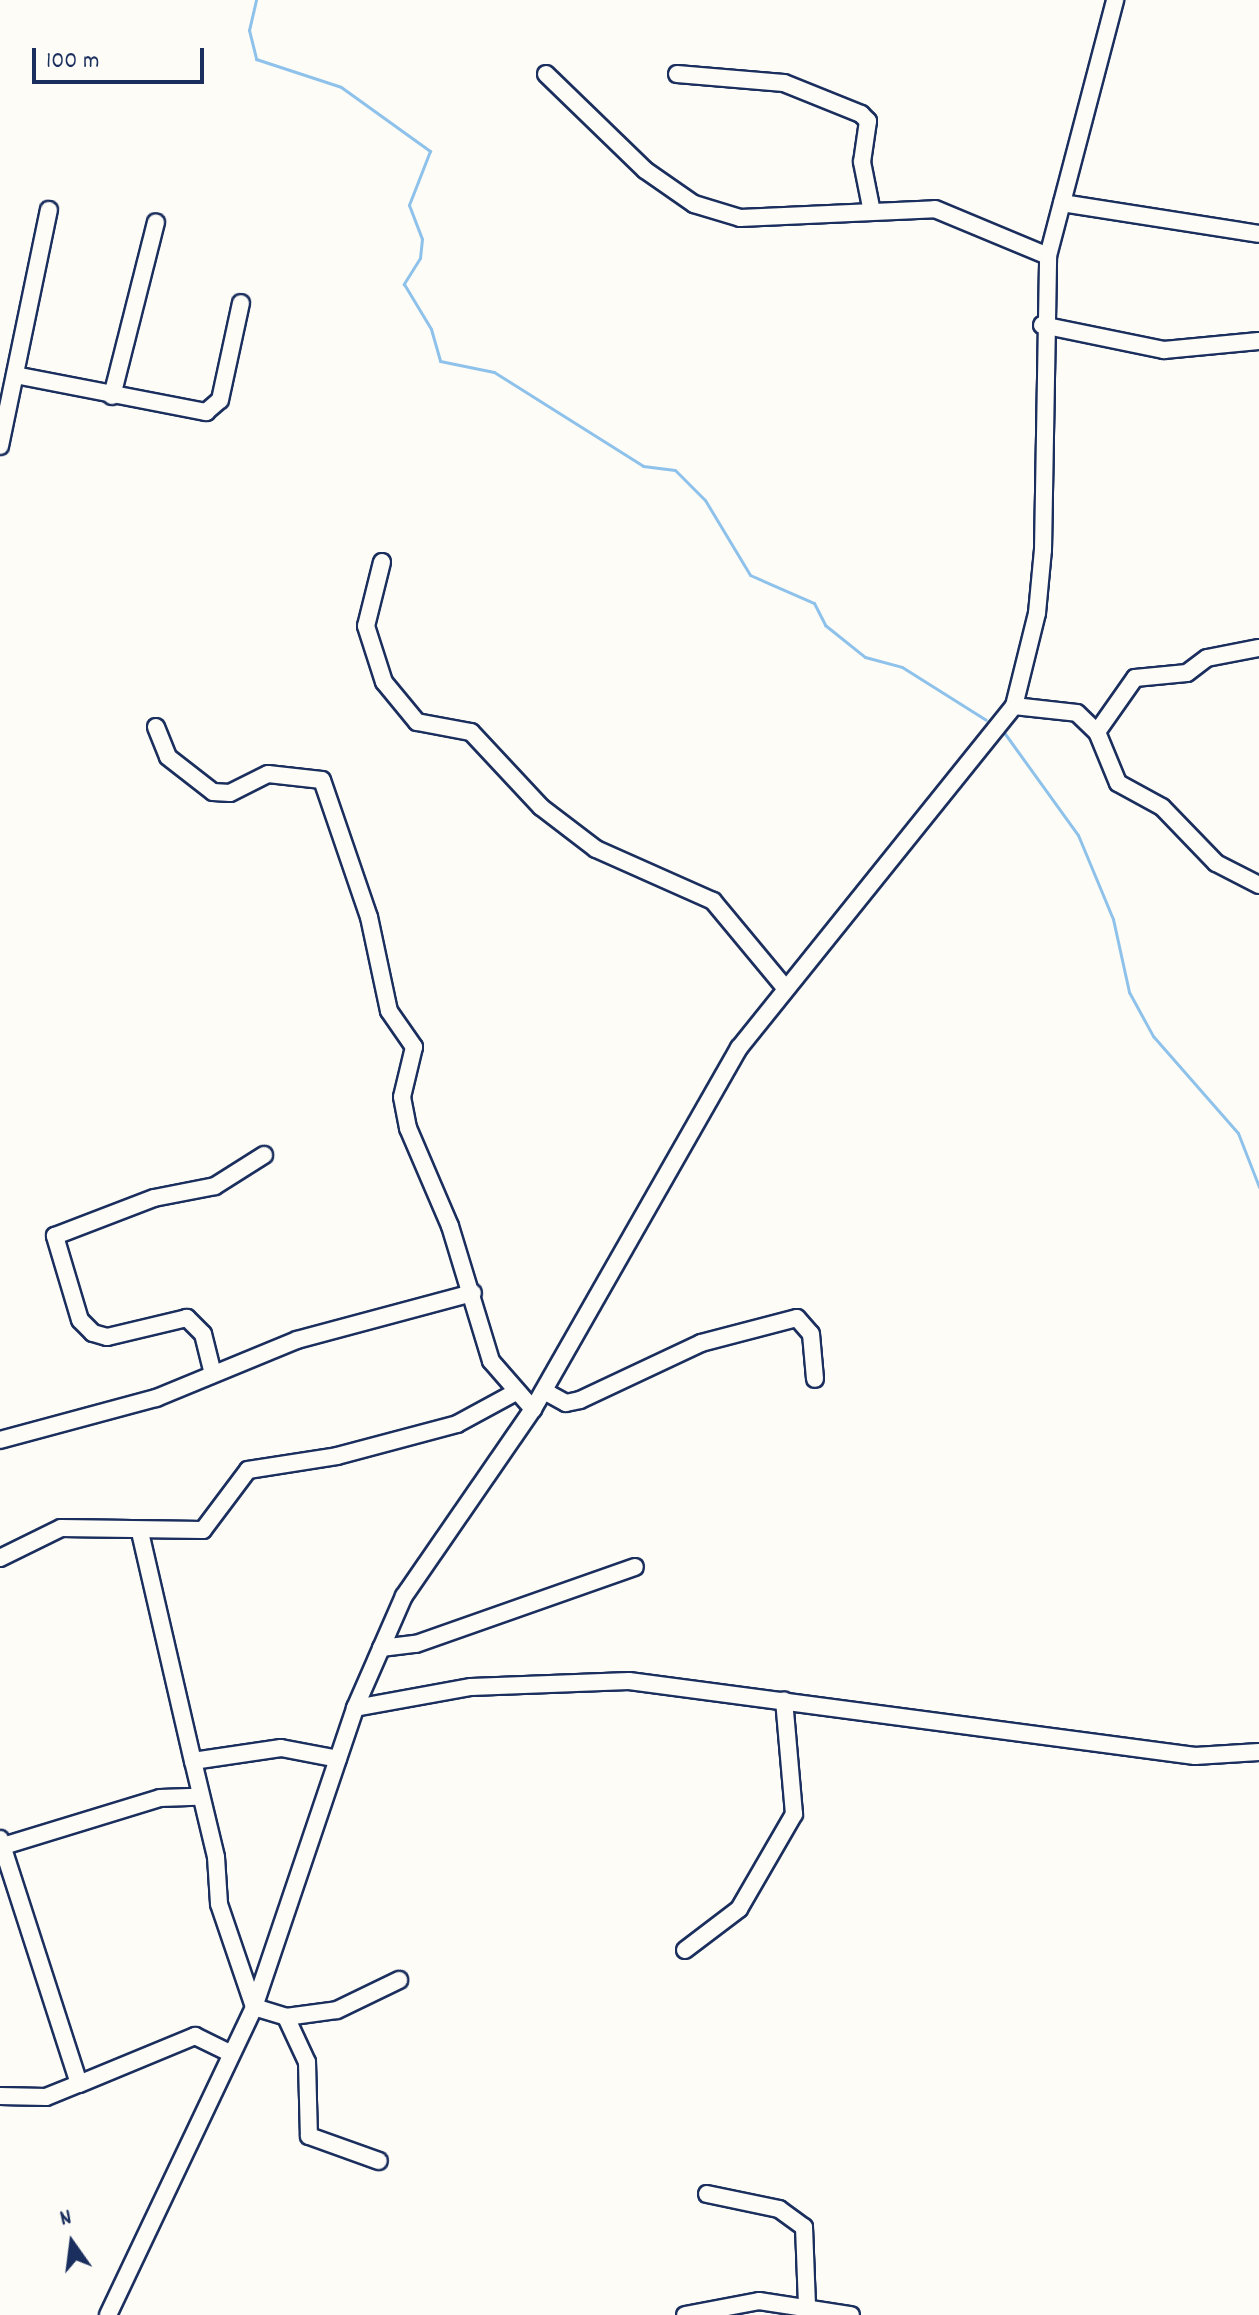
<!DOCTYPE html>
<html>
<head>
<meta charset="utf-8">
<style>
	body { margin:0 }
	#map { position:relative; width:1259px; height:2315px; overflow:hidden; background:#fdfcf7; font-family:Dekko,sans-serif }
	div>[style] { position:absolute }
	.stream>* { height:3px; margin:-1.5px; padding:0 1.5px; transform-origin:1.5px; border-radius:1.5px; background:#8ec2eb }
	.roads { filter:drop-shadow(2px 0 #1b2f5e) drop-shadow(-2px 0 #1b2f5e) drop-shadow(0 2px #1b2f5e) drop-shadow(0 -2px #1b2f5e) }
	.minor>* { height:16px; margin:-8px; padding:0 8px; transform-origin:8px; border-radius:8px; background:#fdfcf7 }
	span { translate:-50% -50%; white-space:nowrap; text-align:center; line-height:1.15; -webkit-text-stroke:8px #fdfcf7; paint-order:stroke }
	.north { position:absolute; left:32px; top:2203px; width:80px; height:80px; -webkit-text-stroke:6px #fdfcf7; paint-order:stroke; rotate:346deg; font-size:22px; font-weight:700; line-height:32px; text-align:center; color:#1b2f5e }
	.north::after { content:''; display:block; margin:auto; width:28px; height:36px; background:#1b2f5e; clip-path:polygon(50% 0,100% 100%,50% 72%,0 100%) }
	.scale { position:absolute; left:32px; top:48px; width:172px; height:36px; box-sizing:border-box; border:4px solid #1b2f5e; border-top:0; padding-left:10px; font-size:24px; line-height:28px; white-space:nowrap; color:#1b2f5e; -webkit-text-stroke:6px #fdfcf7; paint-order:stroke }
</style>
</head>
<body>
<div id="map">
	<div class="stream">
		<div style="left:256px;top:0;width:31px;rotate:103deg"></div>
		<div style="left:249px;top:30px;width:30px;rotate:76deg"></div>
		<div style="left:256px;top:59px;width:89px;rotate:18.2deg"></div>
		<div style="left:341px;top:87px;width:110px;rotate:35.7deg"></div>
		<div style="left:430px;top:151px;width:58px;rotate:111.3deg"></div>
		<div style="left:409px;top:205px;width:36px;rotate:69deg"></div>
		<div style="left:422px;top:239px;width:19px;rotate:96deg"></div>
		<div style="left:420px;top:258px;width:31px;rotate:122deg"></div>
		<div style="left:404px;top:284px;width:52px;rotate:59deg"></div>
		<div style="left:431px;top:329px;width:33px;rotate:74deg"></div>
		<div style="left:440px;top:361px;width:55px;rotate:11.5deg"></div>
		<div style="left:494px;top:372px;width:176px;rotate:32.2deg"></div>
		<div style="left:643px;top:466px;width:32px;rotate:7deg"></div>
		<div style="left:675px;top:470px;width:42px;rotate:45deg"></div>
		<div style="left:705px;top:500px;width:87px;rotate:59deg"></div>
		<div style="left:750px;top:575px;width:70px;rotate:23.6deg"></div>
		<div style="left:814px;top:603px;width:25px;rotate:63deg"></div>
		<div style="left:825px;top:625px;width:51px;rotate:38.7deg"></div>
		<div style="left:865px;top:657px;width:38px;rotate:15deg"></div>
		<div style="left:902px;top:667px;width:99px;rotate:32.2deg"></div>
		<div style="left:1003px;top:731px;width:128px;rotate:54.2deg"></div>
		<div style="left:1078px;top:835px;width:91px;rotate:67.4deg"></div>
		<div style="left:1113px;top:919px;width:75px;rotate:77.6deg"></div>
		<div style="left:1129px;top:992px;width:50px;rotate:61.4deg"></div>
		<div style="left:1153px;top:1036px;width:129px;rotate:48.8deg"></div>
		<div style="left:1238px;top:1133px;width:58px;rotate:68.7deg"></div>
	</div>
	<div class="roads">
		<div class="minor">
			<div style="left:546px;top:74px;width:138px;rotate:44.1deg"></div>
			<div style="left:645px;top:170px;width:60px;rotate:34.8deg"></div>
			<div style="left:694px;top:204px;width:48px;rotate:16.9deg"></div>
			<div style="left:740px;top:218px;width:195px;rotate:-2.6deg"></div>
			<div style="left:935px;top:209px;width:122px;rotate:22.6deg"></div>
			<div style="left:677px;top:74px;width:107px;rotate:4.8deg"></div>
			<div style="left:784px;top:83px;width:83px;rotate:21.9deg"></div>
			<div style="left:861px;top:114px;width:10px;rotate:45deg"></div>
			<div style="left:868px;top:121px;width:41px;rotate:98.3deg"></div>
			<div style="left:862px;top:162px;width:46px;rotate:78.7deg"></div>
			<div style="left:1062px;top:203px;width:199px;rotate:8.9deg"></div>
			<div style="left:1042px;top:325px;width:125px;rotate:11.6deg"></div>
			<div style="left:1164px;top:350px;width:95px;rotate:-5.4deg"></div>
			<div style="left:15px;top:375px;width:195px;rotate:11deg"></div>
			<div style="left:206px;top:412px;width:18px;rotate:-41deg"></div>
			<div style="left:220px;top:400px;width:99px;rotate:-77.8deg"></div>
			<div style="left:112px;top:396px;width:179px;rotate:-75.8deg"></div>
			<div style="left:0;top:446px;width:241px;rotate:-78.3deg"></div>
			<div style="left:382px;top:562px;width:66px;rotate:104deg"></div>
			<div style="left:366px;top:626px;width:59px;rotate:72.2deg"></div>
			<div style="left:384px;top:682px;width:52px;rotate:50.5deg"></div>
			<div style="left:417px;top:722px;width:55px;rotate:10.5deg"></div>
			<div style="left:471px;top:732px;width:103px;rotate:47deg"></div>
			<div style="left:541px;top:807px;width:69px;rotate:37.4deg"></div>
			<div style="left:596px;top:849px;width:128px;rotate:24deg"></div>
			<div style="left:713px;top:901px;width:114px;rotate:50.3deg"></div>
			<div style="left:1014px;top:706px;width:63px;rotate:6.3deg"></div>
			<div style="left:1077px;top:713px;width:28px;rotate:44deg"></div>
			<div style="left:1097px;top:732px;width:55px;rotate:67.6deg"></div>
			<div style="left:1118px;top:783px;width:50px;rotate:28.6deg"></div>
			<div style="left:1162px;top:807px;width:78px;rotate:46deg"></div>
			<div style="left:1216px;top:863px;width:48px;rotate:27.1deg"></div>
			<div style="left:156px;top:727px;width:32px;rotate:68deg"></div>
			<div style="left:168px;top:757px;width:57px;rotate:37.9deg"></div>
			<div style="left:213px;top:792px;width:17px;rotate:3deg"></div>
			<div style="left:230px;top:793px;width:42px;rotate:-26.6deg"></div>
			<div style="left:268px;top:774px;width:54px;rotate:6.3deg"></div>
			<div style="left:322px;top:780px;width:145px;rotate:71.1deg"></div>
			<div style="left:369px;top:917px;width:96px;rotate:78deg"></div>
			<div style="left:389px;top:1011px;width:44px;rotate:55.2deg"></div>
			<div style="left:414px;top:1047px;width:51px;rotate:103.5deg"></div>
			<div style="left:402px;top:1097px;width:32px;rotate:79deg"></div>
			<div style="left:408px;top:1128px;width:107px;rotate:66.8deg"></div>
			<div style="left:450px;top:1226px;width:141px;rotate:73.1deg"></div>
			<div style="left:491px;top:1361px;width:64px;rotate:48.8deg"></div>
			<div style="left:1097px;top:732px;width:66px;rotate:-54.9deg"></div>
			<div style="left:1135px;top:678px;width:52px;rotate:-5.5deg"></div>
			<div style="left:1187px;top:673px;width:25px;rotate:-37deg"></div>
			<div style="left:1207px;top:658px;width:53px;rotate:-10.9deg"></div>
			<div style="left:213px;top:1374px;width:41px;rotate:-104deg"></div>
			<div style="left:203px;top:1334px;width:23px;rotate:-135deg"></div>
			<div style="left:187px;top:1318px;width:82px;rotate:166.6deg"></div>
			<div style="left:107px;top:1337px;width:15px;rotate:-164deg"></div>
			<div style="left:93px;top:1333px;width:18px;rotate:-135deg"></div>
			<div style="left:80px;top:1320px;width:88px;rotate:-106.6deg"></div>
			<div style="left:55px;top:1236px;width:106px;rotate:-21deg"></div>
			<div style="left:154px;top:1198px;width:62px;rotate:-11.1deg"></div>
			<div style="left:215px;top:1186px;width:58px;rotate:-32.3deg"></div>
			<div style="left:544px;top:1391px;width:25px;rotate:29deg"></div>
			<div style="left:566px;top:1403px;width:14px;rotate:-12deg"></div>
			<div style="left:580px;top:1400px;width:134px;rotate:-25.2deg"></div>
			<div style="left:701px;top:1343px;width:99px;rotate:-14.6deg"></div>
			<div style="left:797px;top:1318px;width:21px;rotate:49deg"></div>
			<div style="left:811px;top:1334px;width:45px;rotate:84.9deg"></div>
			<div style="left:0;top:1440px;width:162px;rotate:-15.1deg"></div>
			<div style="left:156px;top:1398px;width:152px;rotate:-22.4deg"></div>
			<div style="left:297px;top:1340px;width:182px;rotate:-15deg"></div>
			<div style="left:140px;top:1532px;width:235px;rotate:77deg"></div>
			<div style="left:193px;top:1761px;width:89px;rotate:-8.4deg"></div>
			<div style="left:281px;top:1748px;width:58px;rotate:10.9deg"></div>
			<div style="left:0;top:1558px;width:68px;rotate:-26.2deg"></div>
			<div style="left:61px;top:1528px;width:142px;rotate:0.8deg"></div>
			<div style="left:203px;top:1530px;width:75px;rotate:-53.1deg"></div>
			<div style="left:248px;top:1470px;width:90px;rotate:-8.9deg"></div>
			<div style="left:337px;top:1456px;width:124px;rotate:-14.9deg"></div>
			<div style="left:457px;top:1424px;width:65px;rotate:-28.5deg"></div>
			<div style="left:381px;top:1648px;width:35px;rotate:-7deg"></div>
			<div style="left:416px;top:1644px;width:232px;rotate:-19.4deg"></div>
			<div style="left:355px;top:1708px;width:118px;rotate:-10.3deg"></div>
			<div style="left:471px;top:1687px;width:158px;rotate:-2.2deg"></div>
			<div style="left:629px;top:1681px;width:571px;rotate:7.55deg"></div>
			<div style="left:1195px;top:1756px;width:64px;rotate:-3.6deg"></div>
			<div style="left:193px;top:1761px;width:99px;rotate:76.5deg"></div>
			<div style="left:216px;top:1857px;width:47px;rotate:86.3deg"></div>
			<div style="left:219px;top:1904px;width:109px;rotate:71.2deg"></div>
			<div style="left:254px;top:2007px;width:34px;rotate:17deg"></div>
			<div style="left:286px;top:2017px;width:50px;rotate:65deg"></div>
			<div style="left:307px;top:2062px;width:74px;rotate:88.5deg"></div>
			<div style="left:309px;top:2136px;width:74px;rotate:19.7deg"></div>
			<div style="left:0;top:1839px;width:257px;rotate:72.1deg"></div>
			<div style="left:79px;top:2084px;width:126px;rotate:-22.5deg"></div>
			<div style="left:195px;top:2036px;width:39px;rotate:26deg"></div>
			<div style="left:0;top:1847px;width:167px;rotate:-17deg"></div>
			<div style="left:160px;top:1798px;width:37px;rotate:-2deg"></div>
			<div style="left:685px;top:1950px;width:68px;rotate:-37.2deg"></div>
			<div style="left:739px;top:1909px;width:110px;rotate:-59.9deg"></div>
			<div style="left:794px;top:1814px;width:114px;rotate:-95deg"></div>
			<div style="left:286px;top:2017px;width:51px;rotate:-7.8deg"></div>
			<div style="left:337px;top:2010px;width:69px;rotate:-25.8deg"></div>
			<div style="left:0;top:2096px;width:46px;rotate:1.2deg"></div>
			<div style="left:46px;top:2097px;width:35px;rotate:-22deg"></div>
			<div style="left:707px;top:2194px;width:74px;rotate:11.8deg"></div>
			<div style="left:779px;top:2209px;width:31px;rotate:36deg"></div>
			<div style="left:804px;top:2227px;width:77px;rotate:87.8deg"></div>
			<div style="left:108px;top:2315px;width:341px;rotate:-64.6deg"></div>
			<div style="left:254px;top:2007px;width:316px;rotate:-71.3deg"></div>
			<div style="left:355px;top:1708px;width:122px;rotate:-66.4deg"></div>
			<div style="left:404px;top:1596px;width:227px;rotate:-55.4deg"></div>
			<div style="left:533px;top:1409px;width:416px;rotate:-60.3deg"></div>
			<div style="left:739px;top:1048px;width:439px;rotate:-51.2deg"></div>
			<div style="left:1014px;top:706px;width:96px;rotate:-76.1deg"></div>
			<div style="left:1037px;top:613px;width:63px;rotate:-84.6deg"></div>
			<div style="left:1043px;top:550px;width:294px;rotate:-89deg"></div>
			<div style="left:1048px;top:256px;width:265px;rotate:-75.3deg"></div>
			<div style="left:685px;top:2315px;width:75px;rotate:-10.7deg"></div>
			<div style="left:759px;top:2301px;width:93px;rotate:8.7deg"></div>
		</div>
	</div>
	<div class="north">N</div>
	<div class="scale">100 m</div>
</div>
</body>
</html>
